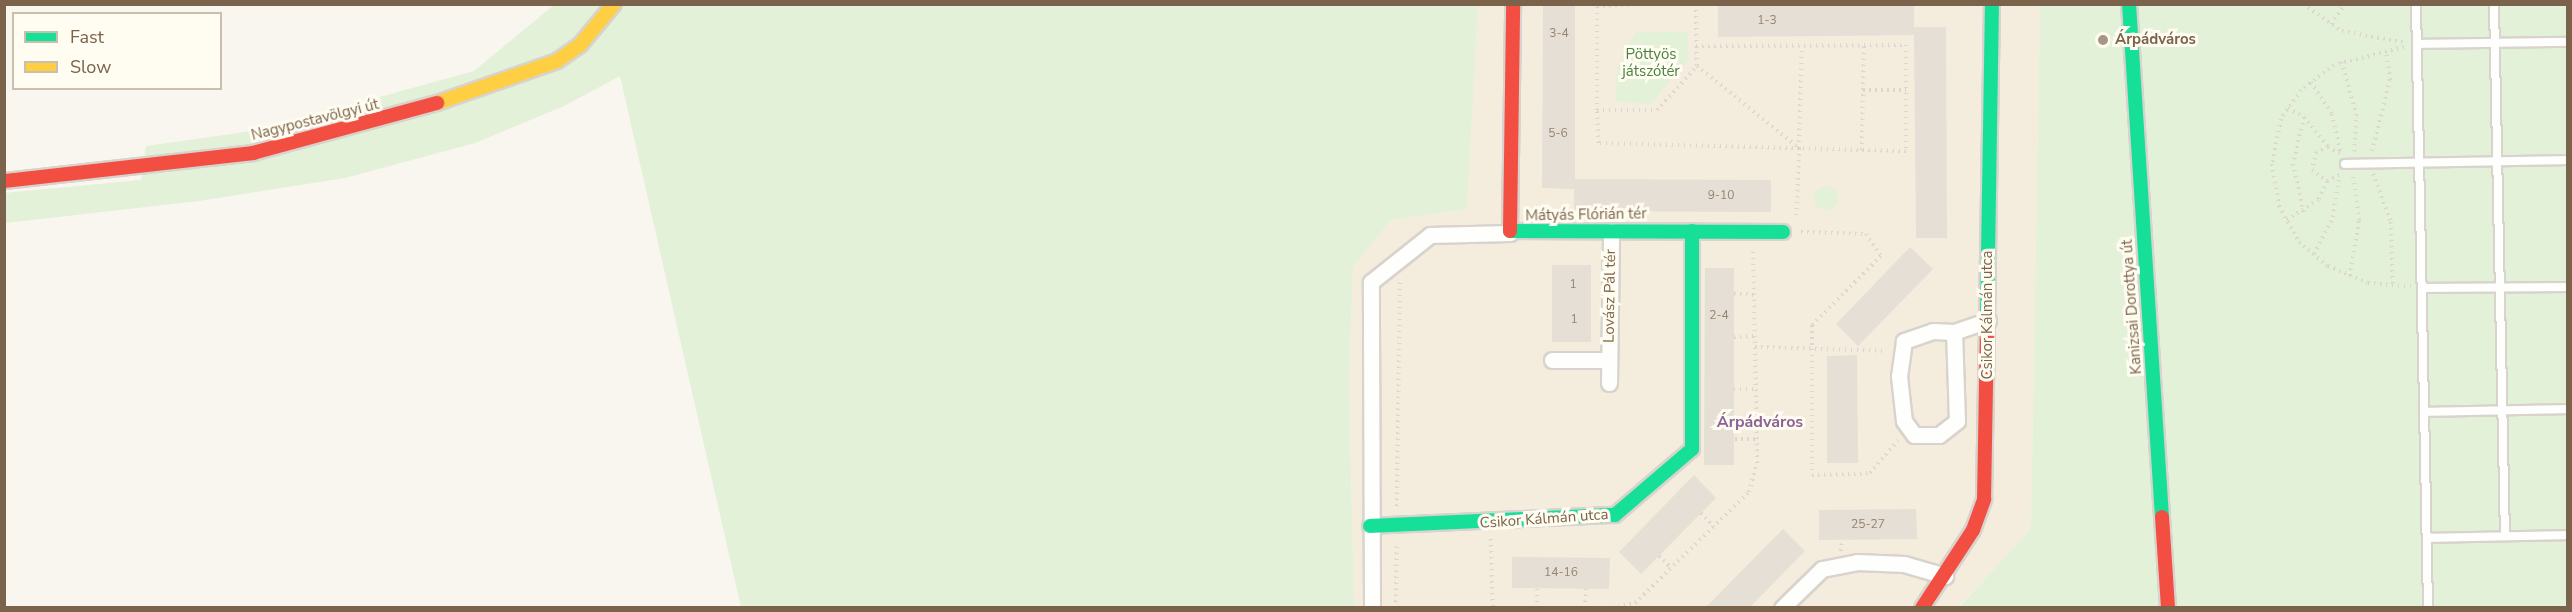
<!DOCTYPE html>
<html>
<head>
<meta charset="utf-8">
<style>
	body { margin:0 }
	#map { position:relative; width:2572px; height:612px; overflow:hidden; background:#f8f6ee; font-family:"Nunito Sans",sans-serif }
	div>[style] { position:absolute }
	.residential>* { inset:0; background:#f4edde }
	.green>* { inset:0; background:#e2f1d8 }
	.round { border-radius:50% }
	.building>* { inset:0; background:#e5dfd5 }
	.path>* { height:4px; margin-top:-2px; transform-origin:0; background:repeating-linear-gradient(90deg,#dcd6ce 0 1.5px,transparent 0 6px) }
	.roads { filter:drop-shadow(2px 0 #d8d3cc) drop-shadow(-2px 0 #d8d3cc) drop-shadow(0 2px #d8d3cc) drop-shadow(0 -2px #d8d3cc) }
	.lane>* { height:8px; margin:-4px; padding:0 4px; transform-origin:4px; border-radius:4px; background:#fefefc }
	.street>* { height:15px; margin:-7.5px; padding:0 7.5px; transform-origin:7.5px; border-radius:7.5px; background:#fefefc }
	.fast>* { height:14px; margin:-7px; padding:0 7px; transform-origin:7px; border-radius:7px; background:#16e098 }
	.slow>* { height:14px; margin:-7px; padding:0 7px; transform-origin:7px; border-radius:7px; background:#ffcf43 }
	.jam>* { height:14px; margin:-7px; padding:0 7px; transform-origin:7px; border-radius:7px; background:#f24e42 }
	.dots>* { width:16px; height:16px; translate:-50% -50%; box-sizing:border-box; border:3px solid #fffcf1; border-radius:50% }
	span { translate:-50% -50%; white-space:nowrap; text-align:center; line-height:1.15; -webkit-text-stroke:6px #fffcf1; paint-order:stroke }
	.number-label { font-size:12px; color:#96846f }
	.number-label span { -webkit-text-stroke-width:0 }
	.poi-label { font-size:15px; color:#7a634a; font-weight:700 }
	.left { translate:0 -50%; text-align:left }
	.park-label { font-size:15px; color:#4b8142 }
	.street-label { font-size:15px; color:#7a634a }
	.neighbourhood-label { font-size:16px; color:#8c6396; font-weight:700 }
	.frame { position:absolute; inset:0; border:6px solid #7a634a; pointer-events:none }
	.legend { position:absolute; left:12px; top:12px; width:210px; height:78px; box-sizing:border-box; background:#fffcf1; border:2px solid #cabfae; margin:0; padding:8px 10px; list-style:none; font-size:18px; color:#7a634a }
	.legend li { display:flex; align-items:center; gap:12px; height:30px }
	.legend b { width:30px; border:2px solid #cabfae }
</style>
</head>
<body>
<div id="map">
	<div class="residential">
		<div style="clip-path:polygon(1478px 5px,2040px 5px,2031px 530px,1958px 607px,1354px 607px,1349px 378px,1353px 267px,1391px 220px,1467px 209px)"></div>
	</div>
	<div class="green">
		<div style="clip-path:polygon(554px 5px,1478px 5px,1467px 209px,1391px 220px,1353px 267px,1349px 378px,1354px 607px,741px 607px,620px 76px,564px 106px,475px 143px,345px 178px,199px 201px,5px 223px,4px 193px,141px 180px,146px 146px,260px 130px,474px 71px)"></div>
		<div style="clip-path:polygon(2040px 5px,2567px 5px,2567px 607px,1958px 608px,2031px 529px)"></div>
		<div style="clip-path:polygon(1636px 32px,1688px 32px,1688px 60px,1650px 104px,1616px 101px,1617px 69px)"></div>
		<div class="round" style="left:1814px;top:186px;width:24px;height:24px"></div>
	</div>
	<div class="building">
		<div style="clip-path:polygon(1543px 4px,1575px 4px,1575px 179px,1771px 180px,1771px 212px,1574px 211px,1574px 189px,1542px 188px)"></div>
		<div style="clip-path:polygon(1914px 4px,1914px 27px,1946px 27px,1947px 238px,1916px 238px,1914px 35px,1718px 37px,1718px 6px)"></div>
		<div style="clip-path:polygon(1910px 247px,1933px 269px,1858px 346px,1836px 324px)"></div>
		<div style="clip-path:polygon(1552px 265px,1591px 265px,1591px 342px,1552px 342px)"></div>
		<div style="clip-path:polygon(1705px 268px,1734px 268px,1734px 465px,1704px 465px)"></div>
		<div style="clip-path:polygon(1857px 355px,1858px 463px,1827px 463px,1827px 356px)"></div>
		<div style="clip-path:polygon(1694px 475px,1716px 498px,1641px 574px,1619px 552px)"></div>
		<div style="clip-path:polygon(1916px 509px,1917px 539px,1819px 540px,1819px 510px)"></div>
		<div style="clip-path:polygon(1783px 529px,1805px 551px,1749px 608px,1705px 608px)"></div>
		<div style="clip-path:polygon(1512px 557px,1610px 558px,1609px 589px,1512px 588px)"></div>
	</div>
	<div class="path">
		<div style="left:1696px;top:4px;width:62px;rotate:89.1deg"></div>
		<div style="left:2303px;top:4px;width:47px;rotate:34.7deg"></div>
		<div style="left:2342px;top:31px;width:66px;rotate:10.5deg"></div>
		<div style="left:2331px;top:24px;width:24px;rotate:-55deg"></div>
		<div style="left:1696px;top:46px;width:210px;rotate:-0.3deg"></div>
		<div style="left:1906px;top:45px;width:106px;rotate:90deg"></div>
		<div style="left:1906px;top:151px;width:107px;rotate:-178.4deg"></div>
		<div style="left:1799px;top:148px;width:71px;rotate:92.4deg"></div>
		<div style="left:2404px;top:47px;width:72px;rotate:165.6deg"></div>
		<div style="left:2334px;top:65px;width:41px;rotate:142.9deg"></div>
		<div style="left:2301px;top:90px;width:35px;rotate:125deg"></div>
		<div style="left:2281px;top:119px;width:46px;rotate:101.3deg"></div>
		<div style="left:2272px;top:164px;width:43px;rotate:80.5deg"></div>
		<div style="left:2279px;top:206px;width:41px;rotate:60.9deg"></div>
		<div style="left:2299px;top:242px;width:38px;rotate:40deg"></div>
		<div style="left:2328px;top:266px;width:43px;rotate:23deg"></div>
		<div style="left:2368px;top:283px;width:43px;rotate:5.3deg"></div>
		<div style="left:2342px;top:62px;width:54px;rotate:74.9deg"></div>
		<div style="left:2356px;top:114px;width:38px;rotate:93deg"></div>
		<div style="left:2311px;top:82px;width:38px;rotate:57deg"></div>
		<div style="left:2332px;top:114px;width:39px;rotate:78deg"></div>
		<div style="left:1863px;top:90px;width:43px"></div>
		<div style="left:2288px;top:108px;width:18px;rotate:29deg"></div>
		<div style="left:2304px;top:117px;width:38px;rotate:51deg"></div>
		<div style="left:2328px;top:147px;width:15px;rotate:28deg"></div>
		<div style="left:1597px;top:110px;width:60px"></div>
		<div style="left:1657px;top:110px;width:59px;rotate:-47.7deg"></div>
		<div style="left:1697px;top:66px;width:131px;rotate:38.8deg"></div>
		<div style="left:1799px;top:148px;width:201px;rotate:-178.6deg"></div>
		<div style="left:1598px;top:143px;width:33px;rotate:-92deg"></div>
		<div style="left:1597px;top:110px;width:104px;rotate:-90deg"></div>
		<div style="left:1597px;top:6px;width:41px;rotate:-2.8deg"></div>
		<div style="left:2304px;top:117px;width:48px;rotate:103.2deg"></div>
		<div style="left:2293px;top:164px;width:50px;rotate:77.3deg"></div>
		<div style="left:2328px;top:147px;width:13px;rotate:157deg"></div>
		<div style="left:2316px;top:152px;width:18px;rotate:103deg"></div>
		<div style="left:2312px;top:170px;width:19px;rotate:36deg"></div>
		<div style="left:2327px;top:181px;width:16px;rotate:-27deg"></div>
		<div style="left:1799px;top:148px;width:102px;rotate:-88.3deg"></div>
		<div style="left:1862px;top:150px;width:105px;rotate:-88.9deg"></div>
		<div style="left:2372px;top:151px;width:73px;rotate:-75.8deg"></div>
		<div style="left:2390px;top:80px;width:30px;rotate:-98deg"></div>
		<div style="left:2373px;top:174px;width:51px;rotate:69.4deg"></div>
		<div style="left:2391px;top:222px;width:63px;rotate:88.2deg"></div>
		<div style="left:2287px;top:220px;width:38px;rotate:-33deg"></div>
		<div style="left:2319px;top:199px;width:20px;rotate:-66deg"></div>
		<div style="left:1801px;top:232px;width:65px;rotate:1.8deg"></div>
		<div style="left:1866px;top:234px;width:27px;rotate:56deg"></div>
		<div style="left:1881px;top:256px;width:98px;rotate:135deg"></div>
		<div style="left:1812px;top:325px;width:150px;rotate:90deg"></div>
		<div style="left:1812px;top:475px;width:58px;rotate:-2deg"></div>
		<div style="left:1870px;top:473px;width:43px;rotate:-49.7deg"></div>
		<div style="left:2314px;top:254px;width:42px;rotate:-62.8deg"></div>
		<div style="left:2333px;top:217px;width:40px;rotate:-81.5deg"></div>
		<div style="left:2350px;top:276px;width:57px;rotate:-80.9deg"></div>
		<div style="left:2359px;top:220px;width:46px;rotate:-97.4deg"></div>
		<div style="left:1734px;top:294px;width:20px;rotate:3deg"></div>
		<div style="left:1734px;top:337px;width:20px;rotate:-3deg"></div>
		<div style="left:1755px;top:347px;width:131px;rotate:1.7deg"></div>
		<div style="left:1734px;top:389px;width:22px"></div>
		<div style="left:1735px;top:439px;width:22px"></div>
		<div style="left:1397px;top:506px;width:227px;rotate:-89.2deg"></div>
		<div style="left:1701px;top:513px;width:19px;rotate:47deg"></div>
		<div style="left:1491px;top:539px;width:69px;rotate:88.3deg"></div>
		<div style="left:1841px;top:551px;width:11px;rotate:-85deg"></div>
		<div style="left:1659px;top:556px;width:17px;rotate:45deg"></div>
		<div style="left:1537px;top:589px;width:19px;rotate:90deg"></div>
		<div style="left:1396px;top:608px;width:65px;rotate:-89.1deg"></div>
		<div style="left:1585px;top:608px;width:19px;rotate:-87deg"></div>
		<div style="left:1612px;top:608px;width:24px;rotate:-12deg"></div>
		<div style="left:1635px;top:603px;width:159px;rotate:-44.2deg"></div>
		<div style="left:1749px;top:492px;width:30px;rotate:-75deg"></div>
		<div style="left:1757px;top:463px;width:214px;rotate:-91.1deg"></div>
	</div>
	<div class="roads">
		<div class="lane">
			<div style="left:2416px;top:4px;width:604px;rotate:88.86deg"></div>
			<div style="left:2494px;top:4px;width:532px;rotate:88.82deg"></div>
			<div style="left:2417px;top:44px;width:151px;rotate:-0.8deg"></div>
			<div style="left:2345px;top:164px;width:223px;rotate:-1deg"></div>
			<div style="left:2422px;top:288px;width:146px;rotate:-0.4deg"></div>
			<div style="left:2424px;top:412px;width:144px;rotate:-1.2deg"></div>
			<div style="left:2427px;top:538px;width:141px;rotate:-1.2deg"></div>
		</div>
		<div class="street">
			<div style="left:1954px;top:332px;width:21px;rotate:-177deg"></div>
			<div style="left:1933px;top:331px;width:31px;rotate:161deg"></div>
			<div style="left:1904px;top:341px;width:35px;rotate:98deg"></div>
			<div style="left:1899px;top:376px;width:45px;rotate:83.7deg"></div>
			<div style="left:1904px;top:421px;width:17px;rotate:54deg"></div>
			<div style="left:1914px;top:435px;width:25px"></div>
			<div style="left:1939px;top:435px;width:23px;rotate:-38deg"></div>
			<div style="left:1957px;top:421px;width:89px;rotate:-91.9deg"></div>
			<div style="left:1954px;top:332px;width:36px;rotate:-19deg"></div>
			<div style="left:1552px;top:360px;width:57px"></div>
			<div style="left:1609px;top:383px;width:152px;rotate:-89.2deg"></div>
			<div style="left:1372px;top:608px;width:326px;rotate:-90.2deg"></div>
			<div style="left:1371px;top:282px;width:75px;rotate:-38.5deg"></div>
			<div style="left:1430px;top:235px;width:80px;rotate:-1.4deg"></div>
			<div style="left:1782px;top:608px;width:56px;rotate:-44.3deg"></div>
			<div style="left:1822px;top:569px;width:36px;rotate:-11deg"></div>
			<div style="left:1857px;top:562px;width:47px;rotate:2.4deg"></div>
			<div style="left:1904px;top:564px;width:43px;rotate:16.3deg"></div>
		</div>
		<div class="fast">
			<div style="left:2129px;top:4px;width:514px;rotate:86.32deg"></div>
			<div style="left:1510px;top:231px;width:273px;rotate:0.2deg"></div>
			<div style="left:1987px;top:320px;width:316px;rotate:-89.1deg"></div>
			<div style="left:1370px;top:526px;width:245px;rotate:-2.6deg"></div>
			<div style="left:1615px;top:515px;width:101px;rotate:-40.6deg"></div>
			<div style="left:1692px;top:449px;width:218px;rotate:-90deg"></div>
		</div>
		<div class="slow">
			<div style="left:437px;top:103px;width:127px;rotate:-19.3deg"></div>
			<div style="left:557px;top:61px;width:28px;rotate:-35deg"></div>
			<div style="left:580px;top:45px;width:53px;rotate:-50.3deg"></div>
		</div>
		<div class="jam">
			<div style="left:4px;top:181px;width:251px;rotate:-6.4deg"></div>
			<div style="left:253px;top:153px;width:191px;rotate:-15.2deg"></div>
			<div style="left:1510px;top:231px;width:227px;rotate:-89.2deg"></div>
			<div style="left:2162px;top:517px;width:91px;rotate:86.2deg"></div>
			<div style="left:1922px;top:608px;width:93px;rotate:-56.8deg"></div>
			<div style="left:1973px;top:530px;width:33px;rotate:-70deg"></div>
			<div style="left:1984px;top:499px;width:179px;rotate:-89deg"></div>
		</div>
	</div>
	<div class="dots">
		<div style="left:2103px;top:40px;background:#a69683"></div>
	</div>
	<div class="number-label">
		<span style="left:1767px;top:21px">1-3</span>
		<span style="left:1559px;top:34px">3-4</span>
		<span style="left:1558px;top:134px">5-6</span>
		<span style="left:1721px;top:196px">9-10</span>
		<span style="left:1573px;top:285px">1</span>
		<span style="left:1719px;top:316px">2-4</span>
		<span style="left:1574px;top:320px">1</span>
		<span style="left:1868px;top:525px">25-27</span>
		<span style="left:1561px;top:573px">14-16</span>
	</div>
	<div class="poi-label">
		<span class="left" style="left:2115px;top:40px">Árpádváros</span>
	</div>
	<div class="park-label">
		<span style="left:1651px;top:63px">Pöttyös<br>játszótér</span>
	</div>
	<div class="street-label">
		<span style="left:315px;top:120px;rotate:-14deg">Nagypostavölgyi út</span>
		<span style="left:1586px;top:215px;rotate:-1deg">Mátyás Flórián tér</span>
		<span style="left:1610px;top:296px;rotate:-89deg">Lovász Pál tér</span>
		<span style="left:2132px;top:307px;rotate:-94deg">Kanizsai Dorottya út</span>
		<span style="left:1988px;top:315px;rotate:-90deg">Csikor Kálmán utca</span>
		<span style="left:1544px;top:519px;rotate:-4deg">Csikor Kálmán utca</span>
	</div>
	<div class="neighbourhood-label">
		<span style="left:1760px;top:422px">Árpádváros</span>
	</div>
	<div class="frame"></div>
	<ul class="legend">
	<li><b style="height:8px;background:#16e098"></b>Fast</li>
	<li><b style="height:8px;background:#ffcf43"></b>Slow</li>
	</ul>
</div>
</body>
</html>
